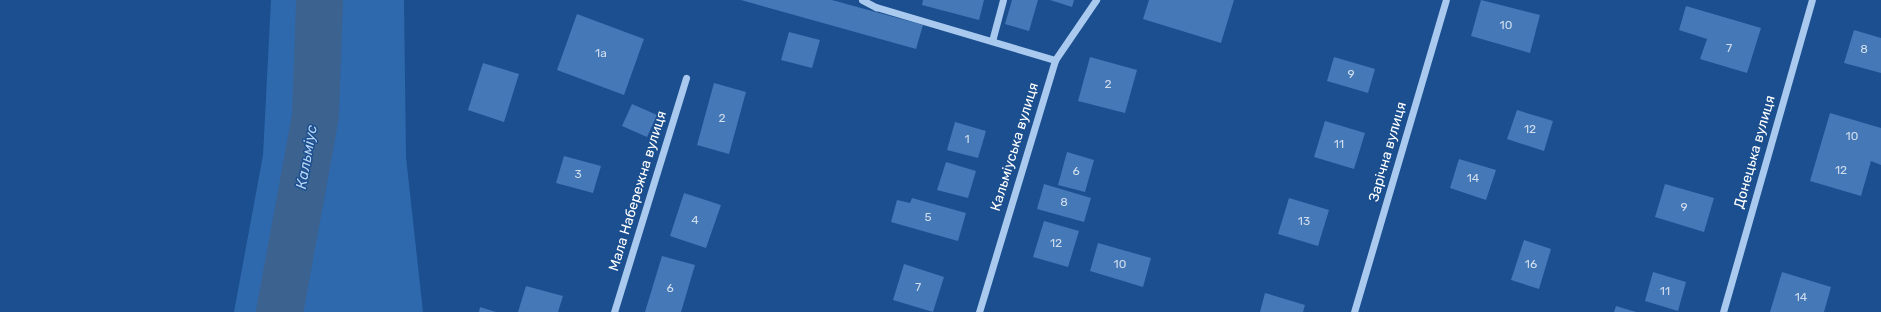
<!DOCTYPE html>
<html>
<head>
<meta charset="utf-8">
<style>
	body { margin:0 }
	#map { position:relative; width:1881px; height:312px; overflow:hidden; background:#1b4f8f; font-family:Rubik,sans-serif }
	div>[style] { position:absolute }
	.green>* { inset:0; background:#2e69ad }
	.river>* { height:47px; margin:-23.5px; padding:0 23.5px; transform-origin:23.5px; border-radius:23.5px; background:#3c6290 }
	.building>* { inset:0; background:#4478b7 }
	.minor>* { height:7px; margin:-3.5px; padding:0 3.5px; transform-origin:3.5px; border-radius:3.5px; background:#a9c9ee }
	span { translate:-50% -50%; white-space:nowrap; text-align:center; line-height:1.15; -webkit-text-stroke:3px #1b4f8f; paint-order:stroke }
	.number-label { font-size:12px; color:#d0dded }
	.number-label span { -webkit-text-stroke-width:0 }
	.street-label { font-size:14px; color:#fff }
	.water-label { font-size:15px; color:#b5d3f5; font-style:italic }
</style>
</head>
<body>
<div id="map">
	<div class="green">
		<div style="clip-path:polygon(271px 0,404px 0,406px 157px,423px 312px,234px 312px,263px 155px)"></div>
	</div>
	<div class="river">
		<div style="left:279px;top:312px;width:200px;rotate:-79.6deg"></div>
		<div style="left:315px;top:115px;width:115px;rotate:-88deg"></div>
	</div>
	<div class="building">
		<div style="clip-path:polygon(741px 0,832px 0,923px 25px,916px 49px)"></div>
		<div style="clip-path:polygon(923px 0,984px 0,979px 20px,922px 5px)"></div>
		<div style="clip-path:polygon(1012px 0,1038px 0,1029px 31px,1005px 24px)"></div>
		<div style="clip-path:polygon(1050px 0,1074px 0,1072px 7px)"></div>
		<div style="clip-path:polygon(1149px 0,1234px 0,1221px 43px,1143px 19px)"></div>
		<div style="clip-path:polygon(1481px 0,1540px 15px,1530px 53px,1471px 36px)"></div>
		<div style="clip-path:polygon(1686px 6px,1761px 28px,1747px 73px,1700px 59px,1707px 39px,1679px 30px)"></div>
		<div style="clip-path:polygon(577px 14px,644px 39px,624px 95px,557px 70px)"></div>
		<div style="clip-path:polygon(1854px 30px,1881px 38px,1881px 73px,1844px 63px)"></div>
		<div style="clip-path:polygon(789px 32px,820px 40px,812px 68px,781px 60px)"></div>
		<div style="clip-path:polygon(1090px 57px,1137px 70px,1125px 113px,1078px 101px)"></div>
		<div style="clip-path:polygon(1334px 57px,1375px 69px,1368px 93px,1327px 81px)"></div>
		<div style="clip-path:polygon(483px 63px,519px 74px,504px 122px,468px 110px)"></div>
		<div style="clip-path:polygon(714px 83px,746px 92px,729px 154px,697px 145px)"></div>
		<div style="clip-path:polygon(632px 104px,657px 115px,647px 137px,622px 126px)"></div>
		<div style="clip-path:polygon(1517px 110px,1553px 121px,1544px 151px,1507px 139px)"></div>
		<div style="clip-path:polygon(1830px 113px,1881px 128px,1881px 165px,1871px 161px,1861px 196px,1810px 181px)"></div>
		<div style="clip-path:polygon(1325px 121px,1365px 133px,1354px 169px,1314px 157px)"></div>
		<div style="clip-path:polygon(955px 122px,986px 131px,978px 158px,947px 150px)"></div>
		<div style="clip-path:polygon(1067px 152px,1094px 160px,1085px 192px,1058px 185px)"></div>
		<div style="clip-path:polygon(564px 156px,601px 166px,593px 193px,556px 183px)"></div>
		<div style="clip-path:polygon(1459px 159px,1496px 170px,1486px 200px,1450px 188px)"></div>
		<div style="clip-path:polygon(946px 162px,976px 171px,968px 198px,937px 190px)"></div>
		<div style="clip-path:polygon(1044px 184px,1091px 198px,1084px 222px,1037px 209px)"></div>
		<div style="clip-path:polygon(1665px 184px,1714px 198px,1704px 232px,1655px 217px)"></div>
		<div style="clip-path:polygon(684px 193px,721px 205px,706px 248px,670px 236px)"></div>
		<div style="clip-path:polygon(912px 198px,966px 213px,958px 241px,891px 222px,897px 200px,910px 203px)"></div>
		<div style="clip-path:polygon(1289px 198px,1329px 210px,1318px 246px,1278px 234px)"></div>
		<div style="clip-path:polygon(1044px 221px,1079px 231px,1068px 267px,1033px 257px)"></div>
		<div style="clip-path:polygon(1524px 240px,1551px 249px,1539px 289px,1511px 280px)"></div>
		<div style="clip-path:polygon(1098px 243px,1151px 258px,1143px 287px,1090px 271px)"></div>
		<div style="clip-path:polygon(662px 256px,695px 265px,681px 312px,645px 312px)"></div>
		<div style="clip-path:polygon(904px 264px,944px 277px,933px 312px,893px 300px)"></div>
		<div style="clip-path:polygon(1653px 272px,1686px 282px,1678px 311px,1645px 301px)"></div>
		<div style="clip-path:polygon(1782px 272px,1831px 287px,1824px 312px,1770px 312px)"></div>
		<div style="clip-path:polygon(526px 286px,563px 296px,558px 312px,518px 312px)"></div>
		<div style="clip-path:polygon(1265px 293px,1305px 305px,1303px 312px,1260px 312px)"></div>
		<div style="clip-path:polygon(1616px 306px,1636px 312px,1614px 312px)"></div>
		<div style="clip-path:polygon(480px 307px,496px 312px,479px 312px)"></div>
	</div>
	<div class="minor">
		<div style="left:862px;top:0;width:16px;rotate:27deg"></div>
		<div style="left:876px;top:7px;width:187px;rotate:16.5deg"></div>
		<div style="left:992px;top:41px;width:42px;rotate:-75deg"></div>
		<div style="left:614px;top:312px;width:245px;rotate:-72.9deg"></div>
		<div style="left:979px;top:312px;width:263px;rotate:-73.2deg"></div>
		<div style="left:1055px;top:60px;width:73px;rotate:-55.7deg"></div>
		<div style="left:1354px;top:312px;width:325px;rotate:-73.6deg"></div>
		<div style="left:1723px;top:312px;width:324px;rotate:-74.1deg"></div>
	</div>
	<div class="number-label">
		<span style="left:1506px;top:26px">10</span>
		<span style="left:1729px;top:49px">7</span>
		<span style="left:1864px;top:50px">8</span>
		<span style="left:601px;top:54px">1а</span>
		<span style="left:1351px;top:75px">9</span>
		<span style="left:1108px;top:85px">2</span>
		<span style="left:722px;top:119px">2</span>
		<span style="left:1530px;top:130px">12</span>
		<span style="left:1852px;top:137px">10</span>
		<span style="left:967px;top:140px">1</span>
		<span style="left:1339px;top:145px">11</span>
		<span style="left:1841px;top:171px">12</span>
		<span style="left:1076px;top:172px">6</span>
		<span style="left:578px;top:175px">3</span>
		<span style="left:1473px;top:179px">14</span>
		<span style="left:1064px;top:203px">8</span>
		<span style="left:1684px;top:208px">9</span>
		<span style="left:928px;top:218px">5</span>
		<span style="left:695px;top:221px">4</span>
		<span style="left:1304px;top:222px">13</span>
		<span style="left:1056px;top:244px">12</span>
		<span style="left:1120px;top:265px">10</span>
		<span style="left:1531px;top:265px">16</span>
		<span style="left:918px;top:288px">7</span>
		<span style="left:670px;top:289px">6</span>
		<span style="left:1665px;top:292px">11</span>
		<span style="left:1801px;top:298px">14</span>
	</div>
	<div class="street-label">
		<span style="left:1015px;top:147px;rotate:-73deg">Кальміуська вулиця</span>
		<span style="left:1388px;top:152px;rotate:-74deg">Зарічна вулиця</span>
		<span style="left:1755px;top:152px;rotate:-74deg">Донецька вулиця</span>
		<span style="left:638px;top:191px;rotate:-73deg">Мала Набережна вулиця</span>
	</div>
	<div class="water-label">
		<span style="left:307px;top:157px;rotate:-80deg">Кальміус</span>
	</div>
</div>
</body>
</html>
